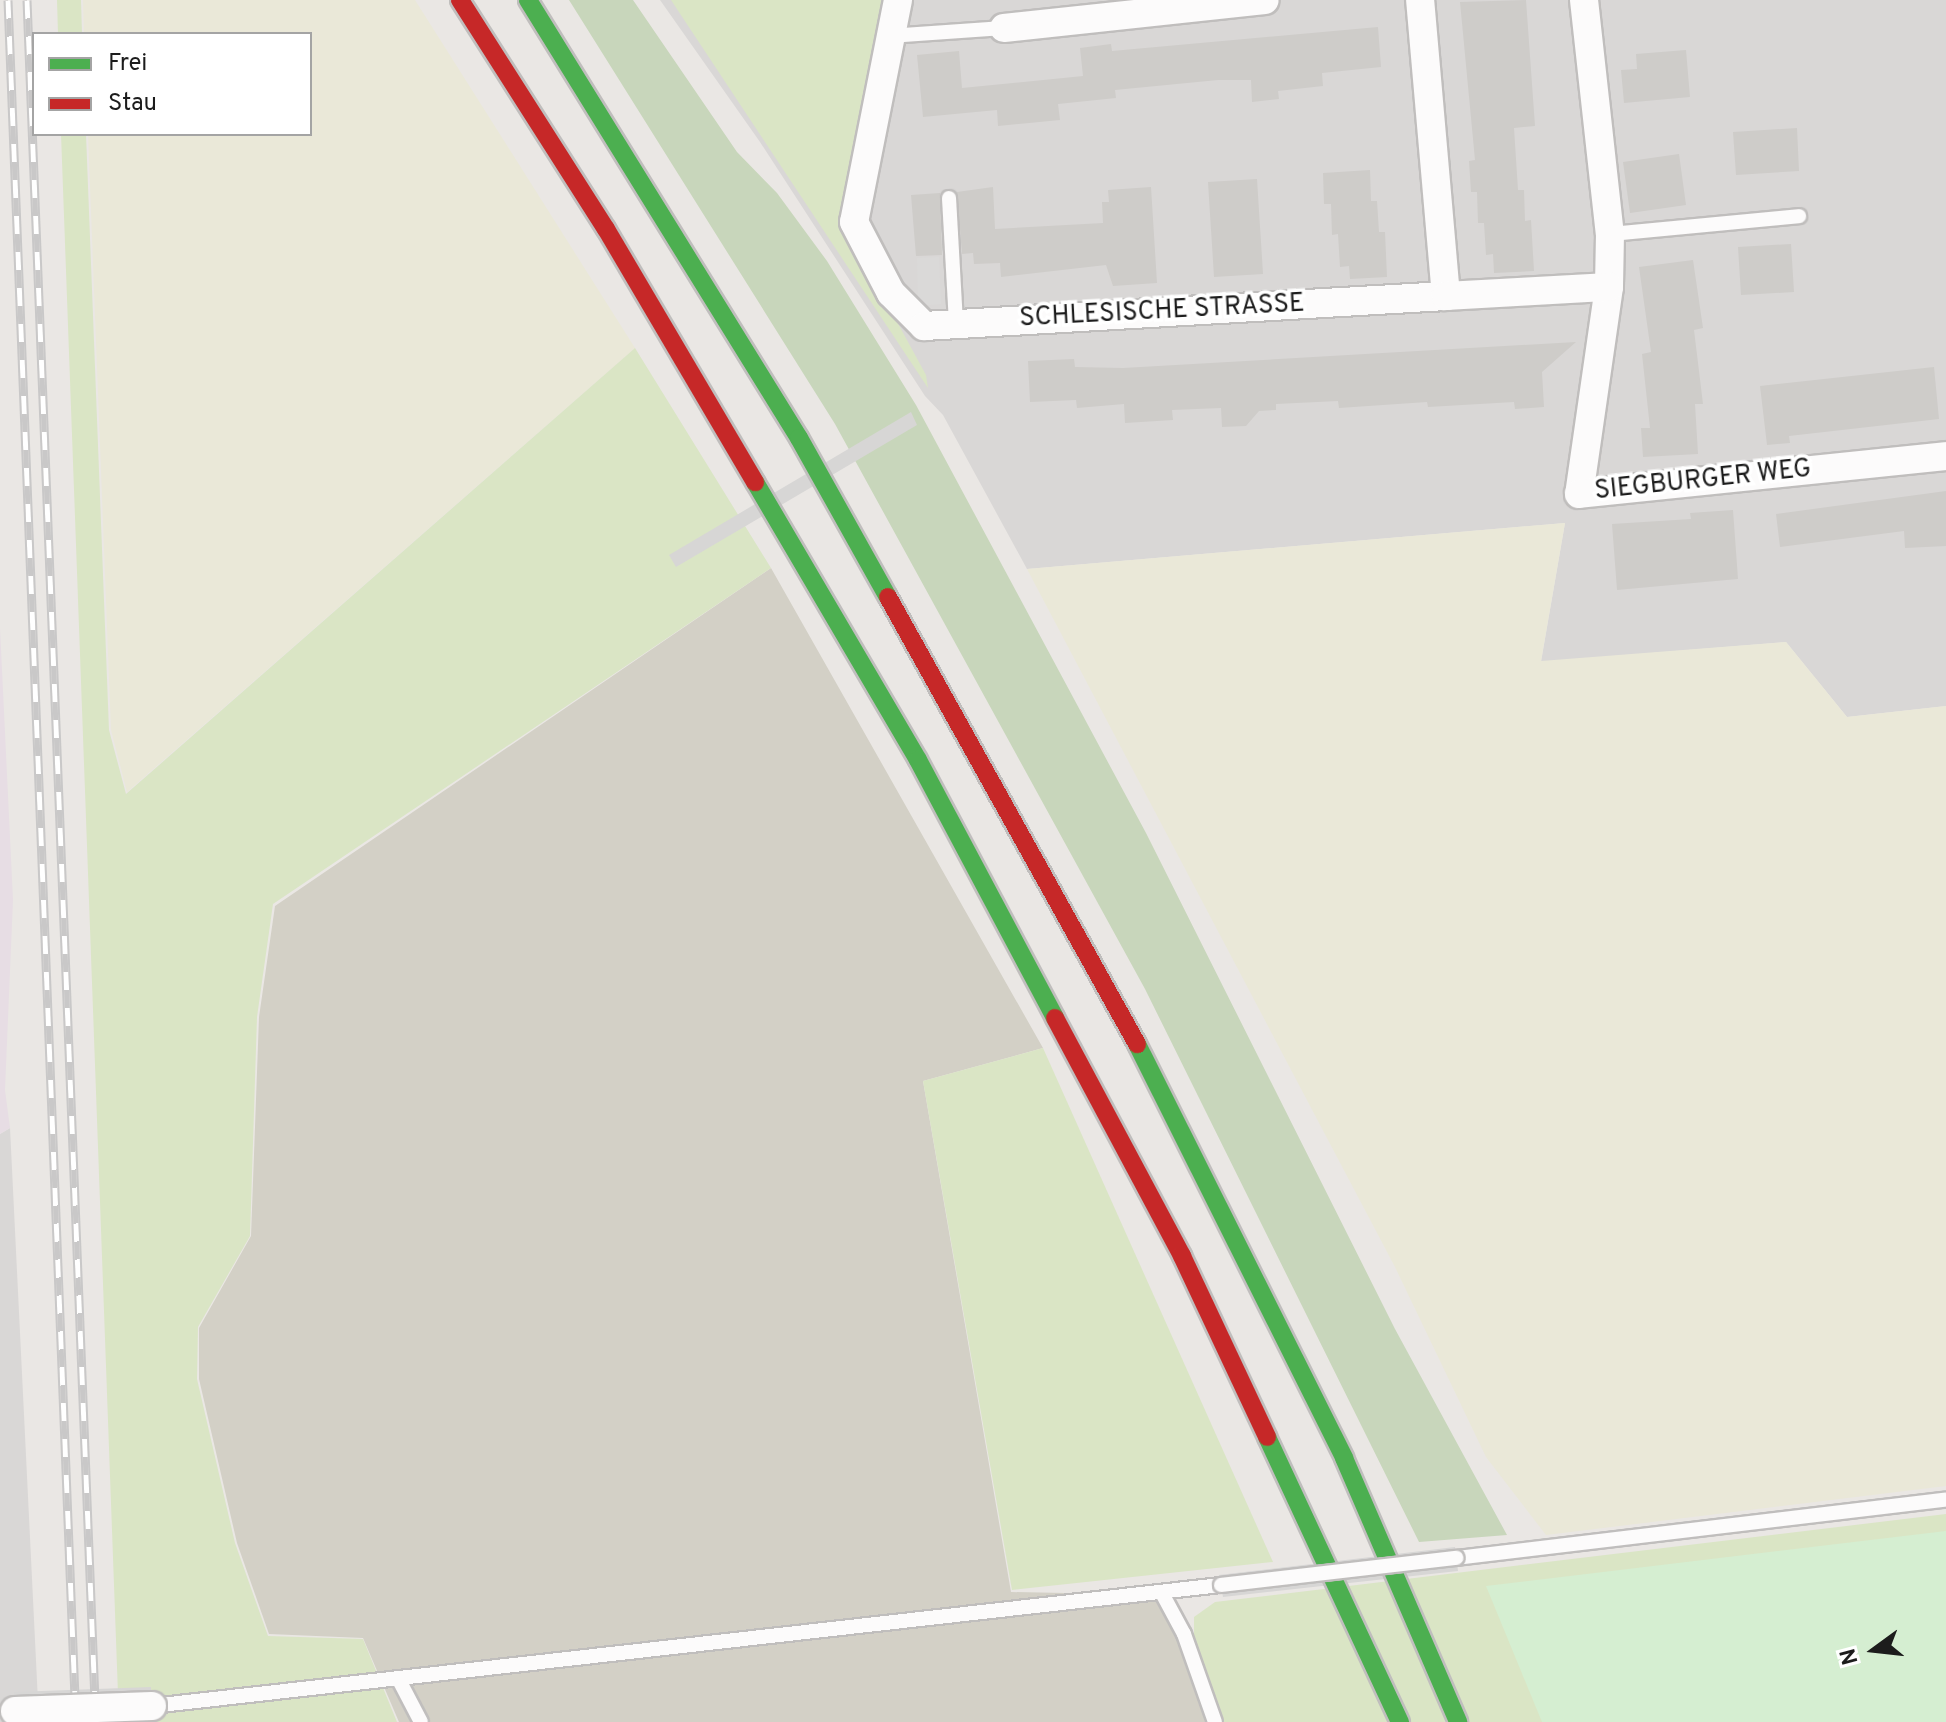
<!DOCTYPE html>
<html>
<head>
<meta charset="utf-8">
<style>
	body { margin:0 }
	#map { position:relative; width:1946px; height:1722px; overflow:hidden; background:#eae7e4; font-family:Overpass,sans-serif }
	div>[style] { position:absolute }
	.residential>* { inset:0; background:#d9d7d6 }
	.industrial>* { inset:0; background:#e7dde4 }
	.construction>* { inset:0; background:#d3d0c6 }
	.farmland>* { inset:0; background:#eae8d8 }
	.grass>* { inset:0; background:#dae5c5 }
	.forest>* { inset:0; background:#c8d6bb }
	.park>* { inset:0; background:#d5eed1 }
	.parking>* { inset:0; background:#dad9d8 }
	.pier>* { inset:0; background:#d7d6d5 }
	.building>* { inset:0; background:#ceccc9 }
	.roads { filter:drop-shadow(2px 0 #c0bebd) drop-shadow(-2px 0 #c0bebd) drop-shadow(0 2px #c0bebd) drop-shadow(0 -2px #c0bebd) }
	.lane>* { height:14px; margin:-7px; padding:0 7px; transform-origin:7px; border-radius:7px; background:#fcfbfb }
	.street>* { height:28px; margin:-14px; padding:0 14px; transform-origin:14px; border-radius:14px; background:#fcfbfb }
	.fast>* { height:18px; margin:-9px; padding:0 9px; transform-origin:9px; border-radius:9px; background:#4caf50 }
	.jam>* { height:18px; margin:-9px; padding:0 9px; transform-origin:9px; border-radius:9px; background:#c62828 }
	.rail>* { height:9px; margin-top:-4.5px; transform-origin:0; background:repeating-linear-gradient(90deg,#fff 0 18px,#c9c8c8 0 36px); box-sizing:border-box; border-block:2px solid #c9c8c8 }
	.bridges { filter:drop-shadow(2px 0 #c0bebd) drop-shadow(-2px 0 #c0bebd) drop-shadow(0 2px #c0bebd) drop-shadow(0 -2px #c0bebd) }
	.lane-bridge>* { height:14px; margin:-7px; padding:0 7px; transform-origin:7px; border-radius:7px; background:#fcfbfb }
	.street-bridge>* { height:28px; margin:-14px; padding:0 14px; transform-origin:14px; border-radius:14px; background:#fcfbfb }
	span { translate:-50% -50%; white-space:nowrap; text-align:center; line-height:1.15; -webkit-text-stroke:7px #fff; paint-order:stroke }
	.street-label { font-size:26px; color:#1c1c1c }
	.legend { position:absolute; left:32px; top:32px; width:280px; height:104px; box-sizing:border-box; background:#fff; border:2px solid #a4a4a4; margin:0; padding:10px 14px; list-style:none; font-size:24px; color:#1c1c1c }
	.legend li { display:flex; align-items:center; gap:16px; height:40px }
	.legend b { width:40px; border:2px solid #a4a4a4 }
	.north { position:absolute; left:1834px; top:1610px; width:80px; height:80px; -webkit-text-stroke:6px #fff; paint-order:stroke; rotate:255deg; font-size:22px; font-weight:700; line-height:32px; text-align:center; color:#1c1c1c }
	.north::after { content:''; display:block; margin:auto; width:28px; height:36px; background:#1c1c1c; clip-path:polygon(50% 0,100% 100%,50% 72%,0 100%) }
</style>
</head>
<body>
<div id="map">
	<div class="residential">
		<div style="clip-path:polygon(660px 0,1946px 0,1946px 706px,1847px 717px,1786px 642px,1541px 662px,1565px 523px,1027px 569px,943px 415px,925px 396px,760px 142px)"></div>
		<div style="clip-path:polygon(10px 1128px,39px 1722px,0 1722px,0 1134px)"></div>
	</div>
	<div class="industrial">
		<div style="clip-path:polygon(0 628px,13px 900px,5px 1090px,10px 1128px,0 1134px)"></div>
	</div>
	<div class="construction">
		<div style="clip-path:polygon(771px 568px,1043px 1048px,923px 1081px,1011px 1592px,1163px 1595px,1213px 1722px,399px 1722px,363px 1638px,269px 1634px,237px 1543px,199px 1379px,199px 1328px,251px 1236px,259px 1017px,275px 906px)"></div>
	</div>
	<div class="farmland">
		<div style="clip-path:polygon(83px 0,415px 0,635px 348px,127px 792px,111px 730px,88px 134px,310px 134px,310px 34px,84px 34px)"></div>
		<div style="clip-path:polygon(1565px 523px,1541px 661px,1786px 642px,1847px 717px,1946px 706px,1946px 1486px,1546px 1535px,1486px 1457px,1395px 1267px,1027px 569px)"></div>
	</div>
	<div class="grass">
		<div style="clip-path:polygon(57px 0,81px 0,82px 34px,58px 34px)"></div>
		<div style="clip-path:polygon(671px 0,883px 0,840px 217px,926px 375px,928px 388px)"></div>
		<div style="clip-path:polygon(61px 134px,86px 134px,109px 730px,126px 794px,635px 348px,771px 568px,273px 904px,257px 1017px,250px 1236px,198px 1327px,197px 1379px,235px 1543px,268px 1636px,363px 1639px,397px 1722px,119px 1722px)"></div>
		<div style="clip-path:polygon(1043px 1048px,1273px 1562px,1012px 1590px,923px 1081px)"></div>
		<div style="clip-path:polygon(1946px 1514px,1946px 1722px,1222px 1722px,1194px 1643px,1194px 1617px,1215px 1602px)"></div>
	</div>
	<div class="forest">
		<div style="clip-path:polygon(569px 0,633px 0,737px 152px,777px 193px,827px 261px,916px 405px,1146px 833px,1395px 1329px,1507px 1535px,1419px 1542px,1145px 989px,835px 424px)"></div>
	</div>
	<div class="park">
		<div style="clip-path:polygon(1946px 1531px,1946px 1722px,1542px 1722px,1486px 1586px)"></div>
	</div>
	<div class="parking">
		<div style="clip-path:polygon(939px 257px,941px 304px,918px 306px,917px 258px)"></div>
	</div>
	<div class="pier">
		<div style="clip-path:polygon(911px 412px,917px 425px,676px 567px,669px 555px)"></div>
		<div style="clip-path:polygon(1455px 1547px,1458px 1571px,1223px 1597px,1219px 1575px)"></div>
		<div style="clip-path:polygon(151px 1687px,152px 1722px,15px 1722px,14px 1692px)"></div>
	</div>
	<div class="building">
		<div style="clip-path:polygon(1526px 0,1535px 126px,1514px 128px,1518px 190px,1524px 190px,1525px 221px,1531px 220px,1534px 271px,1494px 273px,1493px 254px,1486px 255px,1484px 223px,1478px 223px,1477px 192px,1471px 192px,1469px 161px,1475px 160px,1460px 2px)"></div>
		<div style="clip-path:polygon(1378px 27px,1381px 67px,1322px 73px,1323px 86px,1278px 91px,1279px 99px,1252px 102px,1251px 80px,1218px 80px,1115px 90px,1116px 98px,1058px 104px,1060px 120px,998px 126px,997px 110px,923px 117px,917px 55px,959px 51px,962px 88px,1083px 76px,1080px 48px,1111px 44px,1112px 51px)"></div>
		<div style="clip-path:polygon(1686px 50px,1690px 97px,1624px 103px,1621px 70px,1637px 69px,1636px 54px)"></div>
		<div style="clip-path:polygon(1797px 128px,1799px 171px,1736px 175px,1733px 132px)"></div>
		<div style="clip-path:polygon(1679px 154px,1686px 205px,1630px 213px,1623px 162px)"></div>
		<div style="clip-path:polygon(1370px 170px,1371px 201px,1377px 201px,1379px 232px,1385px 232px,1387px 277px,1350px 279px,1349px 266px,1340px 267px,1338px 234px,1332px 235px,1331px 204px,1324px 204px,1323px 173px)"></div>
		<div style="clip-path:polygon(1257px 179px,1263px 274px,1214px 277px,1208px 182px)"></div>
		<div style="clip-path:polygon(993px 187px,995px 229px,1103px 223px,1102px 202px,1109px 202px,1108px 190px,1151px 187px,1157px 283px,1113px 286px,1106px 265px,1001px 277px,1000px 263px,974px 264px,973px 253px,962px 254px,957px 192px)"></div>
		<div style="clip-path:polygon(940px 193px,942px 255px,916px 256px,911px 195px)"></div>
		<div style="clip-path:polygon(1791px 244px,1794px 292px,1741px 295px,1738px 247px)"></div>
		<div style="clip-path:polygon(1693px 260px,1703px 328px,1694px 330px,1703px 404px,1695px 404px,1698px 454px,1643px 457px,1641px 428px,1650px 428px,1642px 354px,1651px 352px,1639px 267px)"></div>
		<div style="clip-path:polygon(1576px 342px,1542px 372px,1544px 407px,1515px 409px,1514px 402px,1428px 407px,1427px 402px,1339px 408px,1338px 401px,1276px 404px,1276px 410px,1259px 411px,1246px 426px,1222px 427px,1221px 408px,1172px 410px,1173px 420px,1125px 423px,1124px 404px,1077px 408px,1076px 400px,1030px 402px,1028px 361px,1074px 359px,1075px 367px,1123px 368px)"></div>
		<div style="clip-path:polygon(1934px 367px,1939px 419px,1789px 436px,1790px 443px,1767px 445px,1760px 386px)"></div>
		<div style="clip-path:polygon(1946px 491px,1946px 546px,1905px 548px,1904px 531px,1780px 547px,1776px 514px)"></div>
		<div style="clip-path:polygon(1733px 510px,1738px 579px,1617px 590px,1612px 524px,1691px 519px,1690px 513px)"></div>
	</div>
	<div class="roads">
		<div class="lane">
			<div style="left:889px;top:36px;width:115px;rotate:-4deg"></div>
			<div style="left:949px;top:198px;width:126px;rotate:86.8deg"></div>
			<div style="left:1610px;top:234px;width:190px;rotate:-5.4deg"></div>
			<div style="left:1456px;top:1558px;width:493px;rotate:-6.8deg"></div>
			<div style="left:1163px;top:1595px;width:44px;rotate:61.7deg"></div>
			<div style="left:1184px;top:1634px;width:93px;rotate:70.6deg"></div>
			<div style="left:399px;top:1680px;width:47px;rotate:62.4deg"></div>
			<div style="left:152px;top:1706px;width:1076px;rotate:-6.46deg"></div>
		</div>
		<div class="street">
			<div style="left:898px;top:0;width:226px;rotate:101.2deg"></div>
			<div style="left:854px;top:222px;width:80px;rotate:62.5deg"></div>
			<div style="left:891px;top:293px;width:47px;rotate:45deg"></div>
			<div style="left:924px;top:326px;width:523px;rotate:-3.29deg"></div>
			<div style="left:1446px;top:296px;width:297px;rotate:-95deg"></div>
			<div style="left:1584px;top:0;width:235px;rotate:83.7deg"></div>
			<div style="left:1610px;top:234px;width:53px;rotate:91.1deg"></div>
			<div style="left:1609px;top:287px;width:209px;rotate:98.2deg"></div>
			<div style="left:1579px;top:494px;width:369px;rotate:-5.9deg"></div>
			<div style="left:1004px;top:28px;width:262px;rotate:-6.1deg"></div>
			<div style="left:1446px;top:296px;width:163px;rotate:-3.2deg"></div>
		</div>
		<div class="fast">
			<div style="left:528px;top:0;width:515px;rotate:58.25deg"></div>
			<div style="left:799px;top:438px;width:182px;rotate:60.8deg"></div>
			<div style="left:755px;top:482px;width:322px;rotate:59.6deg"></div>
			<div style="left:918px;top:760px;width:292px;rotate:62deg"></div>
			<div style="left:1137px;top:1044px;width:463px;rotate:63.4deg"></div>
			<div style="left:1344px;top:1458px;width:288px;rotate:66.6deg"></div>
			<div style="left:1267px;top:1437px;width:315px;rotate:65deg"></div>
		</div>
		<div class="jam">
			<div style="left:460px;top:0;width:272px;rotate:57.5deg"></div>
			<div style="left:606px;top:229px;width:294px;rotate:59.5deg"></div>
			<div style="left:888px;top:597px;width:512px;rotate:60.88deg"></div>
			<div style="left:1055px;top:1018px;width:270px;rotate:61.9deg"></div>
			<div style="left:1182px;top:1256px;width:200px;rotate:64.8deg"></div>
		</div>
	</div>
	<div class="rail">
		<div style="left:8px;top:0;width:1723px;rotate:87.74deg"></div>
		<div style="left:27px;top:0;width:1723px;rotate:87.71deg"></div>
	</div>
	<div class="bridges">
		<div class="lane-bridge">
			<div style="left:1221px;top:1585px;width:237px;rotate:-6.6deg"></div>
		</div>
		<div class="street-bridge">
			<div style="left:15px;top:1711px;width:137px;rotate:-2.1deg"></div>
		</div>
	</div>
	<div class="street-label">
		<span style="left:1162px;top:312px;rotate:-3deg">SCHLESISCHE STRASSE</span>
		<span style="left:1703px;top:481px;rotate:-6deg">SIEGBURGER WEG</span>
	</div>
	<ul class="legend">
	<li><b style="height:10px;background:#4caf50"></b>Frei</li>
	<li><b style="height:10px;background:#c62828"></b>Stau</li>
	</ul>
	<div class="north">N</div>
</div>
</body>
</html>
